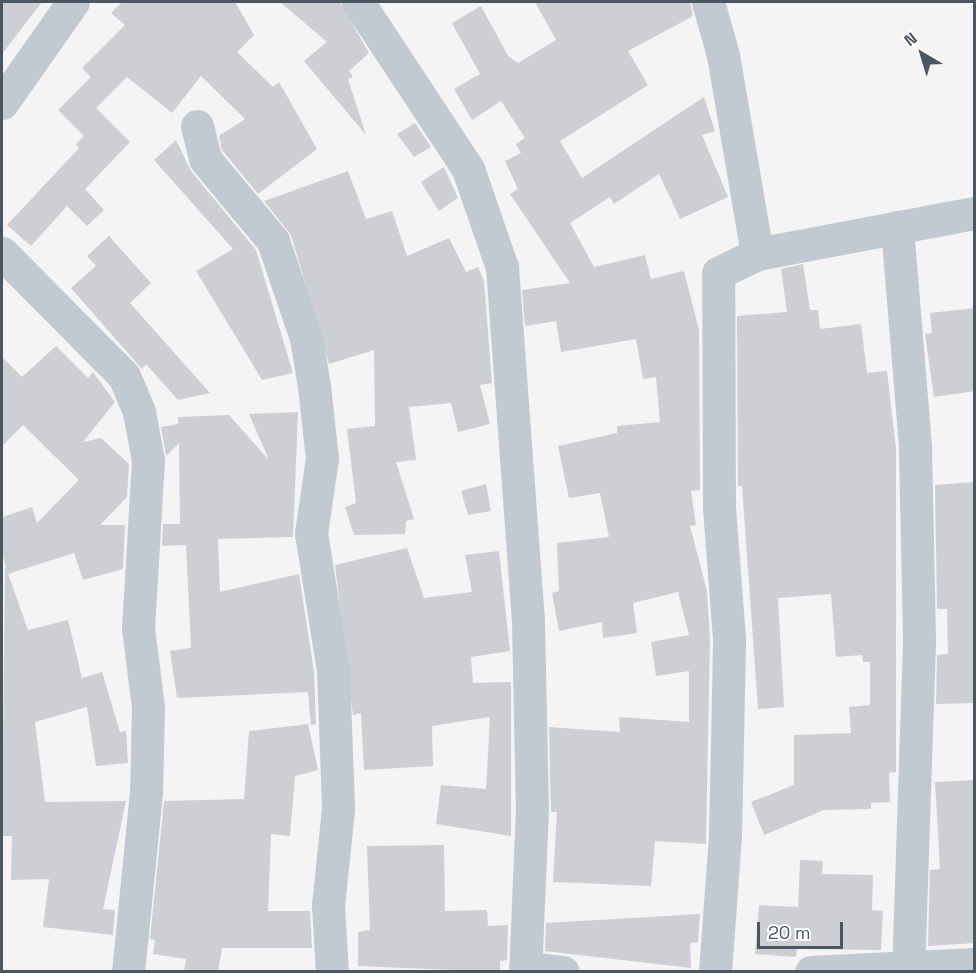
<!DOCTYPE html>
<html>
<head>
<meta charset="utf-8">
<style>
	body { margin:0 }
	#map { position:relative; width:976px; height:973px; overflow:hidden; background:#f5f3f3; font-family:"Space Grotesk",sans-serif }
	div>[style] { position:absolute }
	.building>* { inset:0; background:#cdcfd5 }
	.minor>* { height:33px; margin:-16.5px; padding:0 16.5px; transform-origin:16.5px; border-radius:16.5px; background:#c1cad2 }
	.tertiary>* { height:33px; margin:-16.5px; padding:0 16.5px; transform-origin:16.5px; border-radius:16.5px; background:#c1cad2 }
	span { translate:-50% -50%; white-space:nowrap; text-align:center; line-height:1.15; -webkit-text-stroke:4.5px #fff; paint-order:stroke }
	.frame { position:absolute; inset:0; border:3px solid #4a5661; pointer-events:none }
	.north { position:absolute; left:892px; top:24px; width:60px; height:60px; -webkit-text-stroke:4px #fff; paint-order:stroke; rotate:322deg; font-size:16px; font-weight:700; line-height:24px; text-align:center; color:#4a5661 }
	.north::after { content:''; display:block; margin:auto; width:21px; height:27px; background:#4a5661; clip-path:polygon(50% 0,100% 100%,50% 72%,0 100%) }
	.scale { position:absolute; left:757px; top:922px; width:86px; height:27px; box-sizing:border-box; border:3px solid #4a5661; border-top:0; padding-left:8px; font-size:18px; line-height:21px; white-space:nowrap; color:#4a5661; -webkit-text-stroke:4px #fff; paint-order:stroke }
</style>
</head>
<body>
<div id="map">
	<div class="building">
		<div style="clip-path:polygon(2px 2px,42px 2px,2px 54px)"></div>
		<div style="clip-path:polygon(122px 2px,235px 2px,254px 35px,237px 52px,273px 87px,279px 82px,317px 149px,258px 194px,222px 150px,219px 136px,245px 119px,201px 76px,172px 113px,127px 77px,96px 108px,130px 142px,85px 189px,104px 210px,87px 226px,67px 206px,31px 246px,7px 225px,79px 148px,76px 144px,84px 136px,58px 110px,91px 77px,82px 68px,125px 25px,111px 13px)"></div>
		<div style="clip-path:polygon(280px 2px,340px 2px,369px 53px,349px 71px,353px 77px,348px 79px,366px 135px,304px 61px,327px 42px)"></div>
		<div style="clip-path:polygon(535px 2px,690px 2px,693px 16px,628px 51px,648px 85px,560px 141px,582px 178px,704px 97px,715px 131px,702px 135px,728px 197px,680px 219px,659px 174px,614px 204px,610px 197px,570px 223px,594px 267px,645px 255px,651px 279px,684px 271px,699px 330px,700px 490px,691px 491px,696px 525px,690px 526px,707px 591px,710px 639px,706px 844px,655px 841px,651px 886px,553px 882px,557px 812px,551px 812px,549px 727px,620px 732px,619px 717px,689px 722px,689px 671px,656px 676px,651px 642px,689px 635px,678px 592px,633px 603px,637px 633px,603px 638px,602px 622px,559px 631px,552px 593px,559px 591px,557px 543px,609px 537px,600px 493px,569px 498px,558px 446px,617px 433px,617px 426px,660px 422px,656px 377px,643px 379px,636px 339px,561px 352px,556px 321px,525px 326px,522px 290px,570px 283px,510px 194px,518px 189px,505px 161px,521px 153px,516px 144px,525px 138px,501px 101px,472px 120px,454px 89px,480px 74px,452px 23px,481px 6px,508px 56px,518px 63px,556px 40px)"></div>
		<div style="clip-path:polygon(415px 123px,431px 147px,414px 157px,397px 134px)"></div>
		<div style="clip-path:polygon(176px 140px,191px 171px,256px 250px,293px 373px,262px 380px,196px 271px,233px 249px,154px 160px)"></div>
		<div style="clip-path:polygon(444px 167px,458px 198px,439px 211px,421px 182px)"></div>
		<div style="clip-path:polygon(348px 171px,366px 219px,392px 211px,407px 256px,449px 238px,466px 272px,478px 267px,484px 281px,492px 383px,480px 385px,490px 424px,458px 432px,451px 403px,409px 407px,416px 460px,396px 462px,414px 519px,406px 521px,405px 534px,354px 535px,345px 507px,356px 503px,347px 429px,375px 426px,374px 350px,329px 364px,291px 235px,264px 201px)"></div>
		<div style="clip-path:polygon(109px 236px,151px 283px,130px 303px,210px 393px,178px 400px,146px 364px,142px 369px,71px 288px,96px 266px,87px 256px)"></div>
		<div style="clip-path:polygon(803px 264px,810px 310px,818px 310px,820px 329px,861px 324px,867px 373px,887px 371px,896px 449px,896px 772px,889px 773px,890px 802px,871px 803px,871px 809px,824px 810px,764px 835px,751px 802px,794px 785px,794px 735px,851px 733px,849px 707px,870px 705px,870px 662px,863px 662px,862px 655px,836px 657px,831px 594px,778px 598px,784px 707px,758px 709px,742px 486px,738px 486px,737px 316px,787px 312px,781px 269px)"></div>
		<div style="clip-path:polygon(975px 308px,975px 391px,934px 397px,925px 334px,932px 333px,930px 313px)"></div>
		<div style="clip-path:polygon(56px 346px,88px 378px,93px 372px,115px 402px,83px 442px,101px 438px,129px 464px,127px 497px,100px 525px,125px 525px,123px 569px,83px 580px,74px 553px,8px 574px,2px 552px,2px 517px,32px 507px,37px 523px,79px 480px,23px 425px,2px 446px,2px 357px,22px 377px)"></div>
		<div style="clip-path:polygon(298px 412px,293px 537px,218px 539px,220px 592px,299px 574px,314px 672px,316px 724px,311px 725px,308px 692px,177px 698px,170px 651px,191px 648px,186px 545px,162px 546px,163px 524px,180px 524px,179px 443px,166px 456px,161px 427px,178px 424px,178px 417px,229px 415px,269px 460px,249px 414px)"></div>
		<div style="clip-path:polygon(975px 482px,975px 703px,936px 704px,937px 655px,948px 654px,947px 609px,937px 609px,935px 485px)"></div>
		<div style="clip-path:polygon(486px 484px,491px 511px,468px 515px,461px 491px)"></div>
		<div style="clip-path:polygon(407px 548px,424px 598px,472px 592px,465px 555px,499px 551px,510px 651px,471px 657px,473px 683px,511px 682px,511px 836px,436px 824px,441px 785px,486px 789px,490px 717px,432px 726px,433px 766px,364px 770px,361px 713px,353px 715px,335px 565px)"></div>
		<div style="clip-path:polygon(5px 565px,28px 630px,68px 620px,82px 678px,102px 672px,120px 732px,126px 731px,128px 763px,96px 766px,87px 707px,35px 722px,45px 802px,126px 801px,103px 909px,115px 910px,113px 935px,43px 927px,49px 879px,11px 880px,12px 836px,2px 836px)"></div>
		<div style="clip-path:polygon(308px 724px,318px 770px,295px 776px,290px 836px,271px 834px,268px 911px,310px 911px,312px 948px,222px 948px,218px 972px,184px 972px,186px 959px,153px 954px,155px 940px,150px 939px,164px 801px,244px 799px,249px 731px)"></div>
		<div style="clip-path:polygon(975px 780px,975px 943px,928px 946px,930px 870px,940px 869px,935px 782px)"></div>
		<div style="clip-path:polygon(444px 845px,445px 911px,487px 910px,488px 926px,508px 925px,507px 960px,500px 961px,500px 972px,358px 966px,358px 932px,370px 930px,367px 846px)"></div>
		<div style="clip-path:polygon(800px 860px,823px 861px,822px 874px,873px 875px,872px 910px,883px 911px,881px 950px,797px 949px,796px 957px,755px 954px,759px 905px,798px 907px)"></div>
		<div style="clip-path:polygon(700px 914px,698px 942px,690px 943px,691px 968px,545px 951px,546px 923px)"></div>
	</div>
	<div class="minor">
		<div style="left:358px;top:2px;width:200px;rotate:56.6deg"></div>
		<div style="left:468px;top:169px;width:104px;rotate:70.9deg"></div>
		<div style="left:502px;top:267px;width:355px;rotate:85.8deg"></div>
		<div style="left:528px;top:621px;width:187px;rotate:88.8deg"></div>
		<div style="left:532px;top:808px;width:164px;rotate:92.4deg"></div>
		<div style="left:708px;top:2px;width:55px;rotate:74.2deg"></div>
		<div style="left:723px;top:55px;width:202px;rotate:80.3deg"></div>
		<div style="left:197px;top:126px;width:34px;rotate:76deg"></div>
		<div style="left:205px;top:159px;width:107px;rotate:50.3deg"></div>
		<div style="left:273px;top:241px;width:102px;rotate:71.2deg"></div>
		<div style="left:306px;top:338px;width:49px;rotate:80.5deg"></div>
		<div style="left:314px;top:386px;width:72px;rotate:83.7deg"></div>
		<div style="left:322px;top:458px;width:76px;rotate:98.3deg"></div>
		<div style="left:311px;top:533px;width:139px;rotate:80.9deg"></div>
		<div style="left:333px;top:670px;width:139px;rotate:87.9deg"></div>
		<div style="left:338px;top:809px;width:97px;rotate:95.9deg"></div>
		<div style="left:328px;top:905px;width:67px;rotate:86.6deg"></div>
		<div style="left:897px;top:227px;width:222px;rotate:85.3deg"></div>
		<div style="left:915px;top:448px;width:194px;rotate:88.8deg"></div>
		<div style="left:919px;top:642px;width:330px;rotate:91.9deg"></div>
		<div style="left:2px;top:253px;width:173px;rotate:45.2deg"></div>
		<div style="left:124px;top:376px;width:39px;rotate:67deg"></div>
		<div style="left:139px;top:412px;width:49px;rotate:79.4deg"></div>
		<div style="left:148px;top:460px;width:168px;rotate:93.4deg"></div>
		<div style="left:138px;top:628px;width:80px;rotate:82.8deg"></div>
		<div style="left:148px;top:707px;width:85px;rotate:91.3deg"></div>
		<div style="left:146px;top:792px;width:181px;rotate:95.7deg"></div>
		<div style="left:525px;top:968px;width:38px;rotate:6deg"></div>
		<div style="left:715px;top:972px;width:136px;rotate:-85.8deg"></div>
		<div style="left:725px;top:836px;width:198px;rotate:-88.8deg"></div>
		<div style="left:729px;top:638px;width:130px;rotate:-94.4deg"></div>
		<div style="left:719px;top:508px;width:235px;rotate:-90.2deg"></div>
		<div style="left:718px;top:273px;width:43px;rotate:-26deg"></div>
		<div style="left:757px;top:254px;width:221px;rotate:-10.7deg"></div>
		<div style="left:811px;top:972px;width:163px;rotate:-2.8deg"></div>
	</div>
	<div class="tertiary">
		<div style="left:2px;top:103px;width:123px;rotate:-54.9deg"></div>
	</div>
	<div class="frame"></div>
	<div class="north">N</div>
	<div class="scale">20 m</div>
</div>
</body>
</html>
